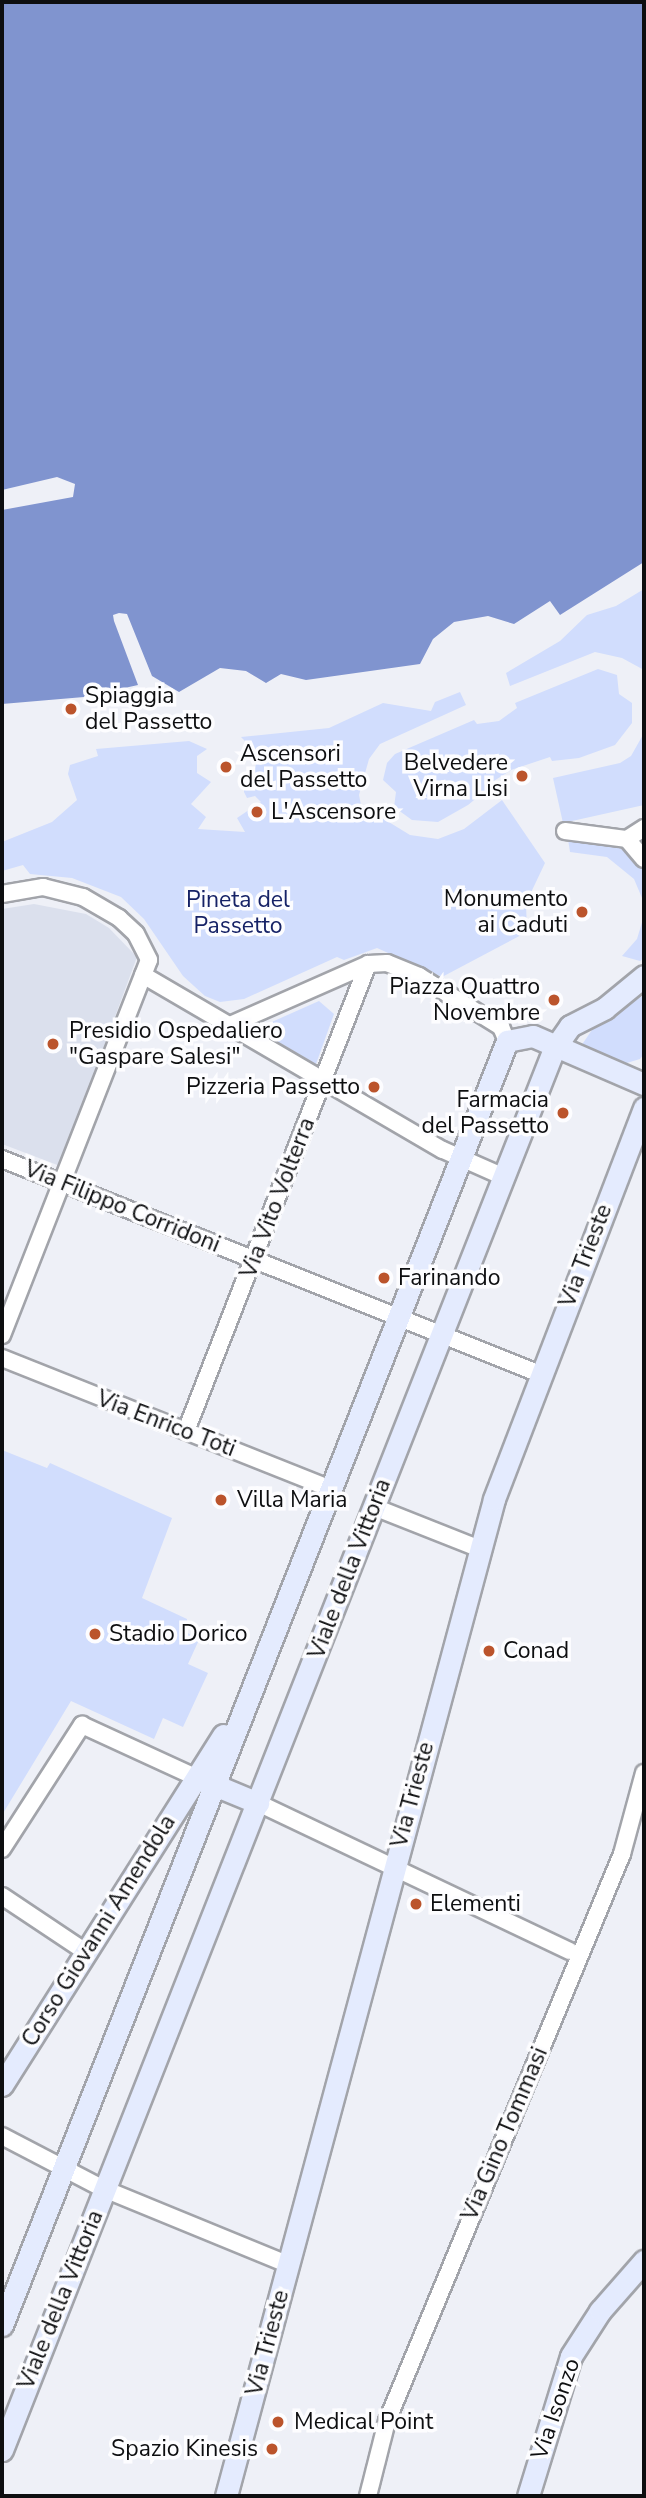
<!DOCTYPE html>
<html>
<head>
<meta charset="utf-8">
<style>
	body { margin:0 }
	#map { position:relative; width:646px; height:2498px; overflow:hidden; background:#eef0f7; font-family:"Nunito Sans",sans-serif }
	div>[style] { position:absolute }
	.built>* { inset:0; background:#dbe0ed }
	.green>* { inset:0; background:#d1ddfd }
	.water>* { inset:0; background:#8094cf }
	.pier>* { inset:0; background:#eef0f7 }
	.roads { filter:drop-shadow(2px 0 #a2a4aa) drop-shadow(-2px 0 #a2a4aa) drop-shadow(0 2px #a2a4aa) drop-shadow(0 -2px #a2a4aa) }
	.street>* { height:16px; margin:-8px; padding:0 8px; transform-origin:8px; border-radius:8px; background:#fff }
	.secondary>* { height:21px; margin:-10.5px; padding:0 10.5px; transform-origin:10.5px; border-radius:10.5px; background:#e4ebfe }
	.dots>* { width:19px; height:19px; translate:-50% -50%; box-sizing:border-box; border:4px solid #fdfdff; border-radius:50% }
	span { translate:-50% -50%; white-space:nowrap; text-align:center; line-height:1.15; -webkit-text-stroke:7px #fdfdff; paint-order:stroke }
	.poi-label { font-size:23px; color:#0d0e10 }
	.left { translate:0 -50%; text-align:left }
	.right { translate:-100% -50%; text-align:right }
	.park-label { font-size:23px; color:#162266 }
	.street-label { font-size:23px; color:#0d0e10 }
	.frame { position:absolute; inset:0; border:4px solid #0d0e10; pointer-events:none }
</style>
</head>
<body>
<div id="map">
	<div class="built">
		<div style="clip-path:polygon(34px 904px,86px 914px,109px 928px,137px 957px,60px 1166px,2px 1144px,2px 909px)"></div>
	</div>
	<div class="green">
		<div style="clip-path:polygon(644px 589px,644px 670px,622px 658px,595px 652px,510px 686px,506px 673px,560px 641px,587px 615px,616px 606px)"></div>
		<div style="clip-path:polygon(598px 669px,617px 675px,619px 694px,632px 703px,632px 723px,615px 745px,579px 758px,552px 761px,550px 757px,511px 770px,489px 784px,490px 787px,468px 805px,438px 822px,412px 820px,394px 807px,396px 792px,383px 780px,387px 763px,395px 754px,474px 720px,477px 724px,499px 721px,517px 708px,515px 703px)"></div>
		<div style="clip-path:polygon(460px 692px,466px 705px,380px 744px,369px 759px,359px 795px,361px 805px,410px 835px,438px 839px,464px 829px,502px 800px,545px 863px,526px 903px,527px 932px,442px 977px,377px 948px,344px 960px,337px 957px,244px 999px,220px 1002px,205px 996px,183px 976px,144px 919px,121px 897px,72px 878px,30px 874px,23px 865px,2px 871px,2px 842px,52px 822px,77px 800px,68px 774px,70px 765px,98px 756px,96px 749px,189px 741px,207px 749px,197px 756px,197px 773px,211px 782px,191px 804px,206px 817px,198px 829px,245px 832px,237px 818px,261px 802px,255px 796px,247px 798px,244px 792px,244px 784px,253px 778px,257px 759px,247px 752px,248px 744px,241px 737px,329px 728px,383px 703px,431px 711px,435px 702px)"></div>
		<div style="clip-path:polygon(644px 733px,644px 805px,563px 823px,553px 778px,620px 763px,631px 756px)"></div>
		<div style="clip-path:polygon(568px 839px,611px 841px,644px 867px,644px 958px,640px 961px,622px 956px,637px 939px,643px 919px,642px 898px,634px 879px,607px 857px,570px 852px)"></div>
		<div style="clip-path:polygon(644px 995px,644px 1054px,640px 1059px,620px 1065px,581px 1046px,594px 1027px)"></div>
		<div style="clip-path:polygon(319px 1001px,334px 1014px,316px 1064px,256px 1029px)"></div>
		<div style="clip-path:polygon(2px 1450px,47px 1468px,50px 1463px,172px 1518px,142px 1598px,187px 1619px,187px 1632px,198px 1642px,188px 1664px,208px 1673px,183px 1727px,163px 1718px,154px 1739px,71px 1701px,2px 1815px)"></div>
	</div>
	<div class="water">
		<div style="clip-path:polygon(2px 2px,644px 2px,644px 562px,560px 615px,550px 601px,514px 624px,488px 616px,454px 622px,433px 639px,420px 664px,306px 680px,281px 674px,266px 683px,246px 671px,220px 668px,179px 692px,152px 676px,127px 614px,119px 613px,113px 615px,114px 621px,138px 685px,84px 697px,2px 704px)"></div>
	</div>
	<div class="pier">
		<div style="clip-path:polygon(57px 477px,75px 484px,73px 497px,2px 510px,2px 490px)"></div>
	</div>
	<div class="roads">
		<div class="street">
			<div style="left:565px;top:831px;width:63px;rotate:7.4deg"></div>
			<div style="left:627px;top:839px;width:26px;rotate:50deg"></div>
			<div style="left:627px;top:839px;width:20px;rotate:-33deg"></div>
			<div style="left:2px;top:894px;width:42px;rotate:-9.7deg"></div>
			<div style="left:43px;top:887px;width:41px;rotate:14deg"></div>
			<div style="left:83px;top:897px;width:42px;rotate:30.3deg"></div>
			<div style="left:119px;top:918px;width:23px;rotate:43deg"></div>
			<div style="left:136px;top:934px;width:29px;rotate:63deg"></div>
			<div style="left:149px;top:960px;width:403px;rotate:111.4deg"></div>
			<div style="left:143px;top:975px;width:347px;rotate:30.3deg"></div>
			<div style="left:443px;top:1150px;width:64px;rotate:23.8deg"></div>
			<div style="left:230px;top:1025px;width:151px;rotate:-23.8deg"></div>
			<div style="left:368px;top:964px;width:19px;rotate:-3deg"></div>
			<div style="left:387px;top:963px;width:35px;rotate:22deg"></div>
			<div style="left:419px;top:976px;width:97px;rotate:31.9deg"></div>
			<div style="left:501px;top:1027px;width:15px;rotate:67deg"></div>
			<div style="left:2px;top:1159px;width:579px;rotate:21.78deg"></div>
			<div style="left:2px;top:1358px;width:354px;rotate:21.7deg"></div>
			<div style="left:186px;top:1431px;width:501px;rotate:-68.71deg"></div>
			<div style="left:374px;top:1507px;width:114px;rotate:21.6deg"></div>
			<div style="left:258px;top:1803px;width:345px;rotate:25.4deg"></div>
			<div style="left:2px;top:1849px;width:148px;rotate:-57.2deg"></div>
			<div style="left:82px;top:1725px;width:124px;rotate:24.7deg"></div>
			<div style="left:2px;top:1896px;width:101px;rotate:33.7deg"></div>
			<div style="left:2px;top:2136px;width:115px;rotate:27.5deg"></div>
			<div style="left:104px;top:2189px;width:200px;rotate:22.3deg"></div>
			<div style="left:368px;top:2496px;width:77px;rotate:-75.8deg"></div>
			<div style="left:387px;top:2421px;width:614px;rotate:-67.49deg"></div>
			<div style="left:622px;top:1854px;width:84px;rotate:-74.8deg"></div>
		</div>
		<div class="secondary">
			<div style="left:200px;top:1779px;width:63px;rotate:22.5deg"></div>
			<div style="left:2px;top:2085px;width:414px;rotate:-57.7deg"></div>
			<div style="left:2px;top:2325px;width:1380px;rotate:-68.53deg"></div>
			<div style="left:507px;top:1041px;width:26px;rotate:-11deg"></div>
			<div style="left:533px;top:1036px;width:121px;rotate:23.4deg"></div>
			<div style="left:2px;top:2450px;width:1506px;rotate:-68.5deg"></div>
			<div style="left:554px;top:1049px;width:28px;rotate:-55deg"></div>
			<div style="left:570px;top:1026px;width:39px;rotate:-27deg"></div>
			<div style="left:605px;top:1008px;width:50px;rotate:-39.4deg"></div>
			<div style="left:226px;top:2496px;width:1032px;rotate:-74.95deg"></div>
			<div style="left:494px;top:1499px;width:419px;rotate:-69deg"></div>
			<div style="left:528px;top:2496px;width:146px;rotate:-72.9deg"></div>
			<div style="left:571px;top:2356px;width:54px;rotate:-57.2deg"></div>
			<div style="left:600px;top:2311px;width:67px;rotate:-48.7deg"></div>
		</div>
	</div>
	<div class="dots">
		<div style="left:71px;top:709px;background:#bb542c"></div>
		<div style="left:226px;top:767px;background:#bb542c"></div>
		<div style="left:522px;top:776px;background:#bb542c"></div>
		<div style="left:257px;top:812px;background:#bb542c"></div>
		<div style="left:582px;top:912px;background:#bb542c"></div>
		<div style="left:554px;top:1000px;background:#bb542c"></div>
		<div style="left:53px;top:1044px;background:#bb542c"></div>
		<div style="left:374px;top:1087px;background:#bb542c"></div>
		<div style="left:563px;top:1113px;background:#bb542c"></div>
		<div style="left:384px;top:1278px;background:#bb542c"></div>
		<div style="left:221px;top:1500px;background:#bb542c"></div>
		<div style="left:95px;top:1634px;background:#bb542c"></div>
		<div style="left:489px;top:1651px;background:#bb542c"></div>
		<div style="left:416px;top:1904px;background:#bb542c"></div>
		<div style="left:278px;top:2422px;background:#bb542c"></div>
		<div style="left:272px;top:2449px;background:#bb542c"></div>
	</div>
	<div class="poi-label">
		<span class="left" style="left:85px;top:709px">Spiaggia<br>del Passetto</span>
		<span class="left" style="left:240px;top:767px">Ascensori<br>del Passetto</span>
		<span class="right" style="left:508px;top:776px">Belvedere<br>Virna Lisi</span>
		<span class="left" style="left:271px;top:812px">L'Ascensore</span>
		<span class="right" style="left:568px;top:912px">Monumento<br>ai Caduti</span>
		<span class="right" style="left:540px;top:1000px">Piazza Quattro<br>Novembre</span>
		<span class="left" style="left:69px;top:1044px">Presidio Ospedaliero<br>"Gaspare Salesi"</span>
		<span class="right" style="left:360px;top:1087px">Pizzeria Passetto</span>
		<span class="right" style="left:549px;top:1113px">Farmacia<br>del Passetto</span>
		<span class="left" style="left:398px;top:1278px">Farinando</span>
		<span class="left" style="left:237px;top:1500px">Villa Maria</span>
		<span class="left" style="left:109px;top:1634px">Stadio Dorico</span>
		<span class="left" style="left:503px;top:1651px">Conad</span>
		<span class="left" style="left:430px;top:1904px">Elementi</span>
		<span class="left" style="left:294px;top:2422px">Medical Point</span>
		<span class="right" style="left:258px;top:2449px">Spazio Kinesis</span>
	</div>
	<div class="park-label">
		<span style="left:238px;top:913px">Pineta del<br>Passetto</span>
	</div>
	<div class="street-label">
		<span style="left:278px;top:1198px;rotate:-69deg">Via Vito Volterra</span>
		<span style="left:122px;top:1207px;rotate:22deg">Via Filippo Corridoni</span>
		<span style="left:586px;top:1256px;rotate:-69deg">Via Trieste</span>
		<span style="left:166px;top:1424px;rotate:21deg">Via Enrico Toti</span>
		<span style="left:350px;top:1569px;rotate:-69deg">Viale della Vittoria</span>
		<span style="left:413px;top:1795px;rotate:-75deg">Via Trieste</span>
		<span style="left:99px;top:1931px;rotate:-58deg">Corso Giovanni Amendola</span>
		<span style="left:505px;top:2134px;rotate:-67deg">Via Gino Tommasi</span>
		<span style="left:61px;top:2300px;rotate:-68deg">Viale della Vittoria</span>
		<span style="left:268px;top:2343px;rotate:-75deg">Via Trieste</span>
		<span style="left:556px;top:2409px;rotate:-71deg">Via Isonzo</span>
	</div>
	<div class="frame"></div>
</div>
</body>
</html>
